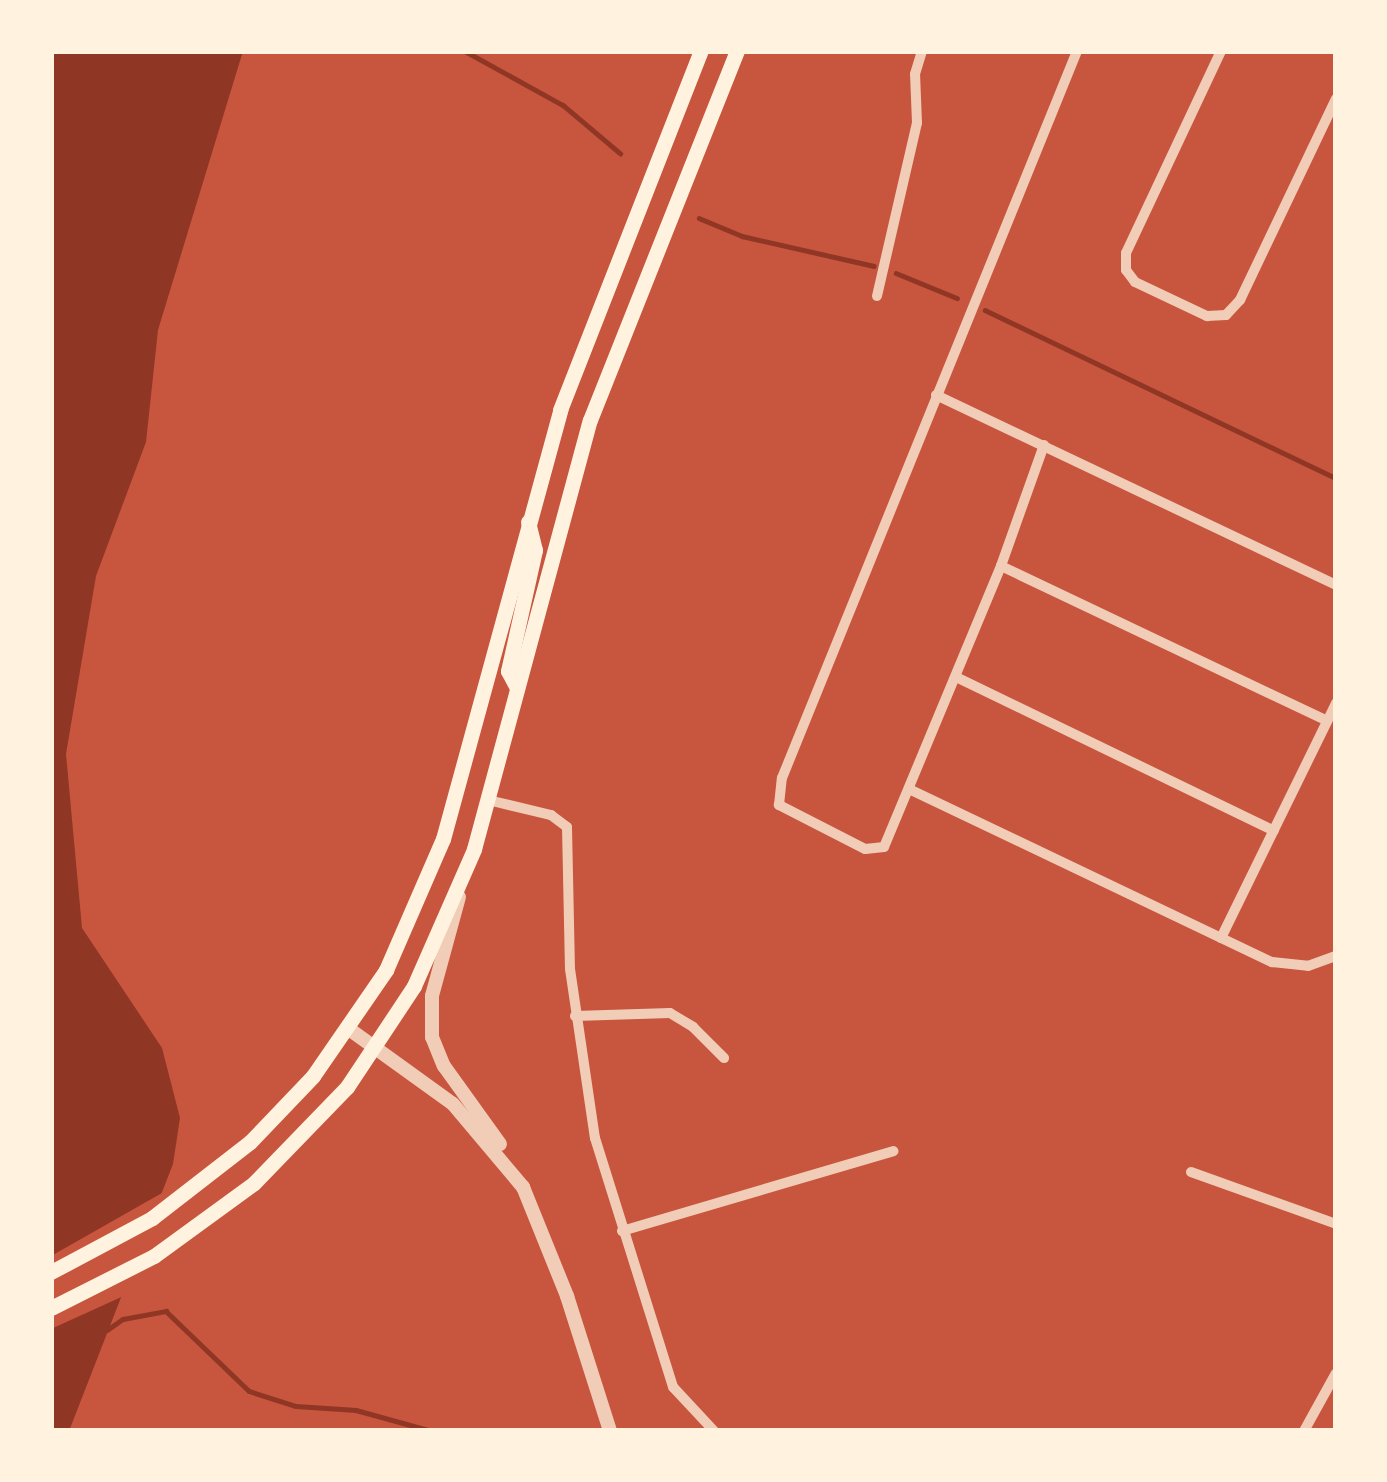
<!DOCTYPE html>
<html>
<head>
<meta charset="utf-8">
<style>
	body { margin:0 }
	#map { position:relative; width:1387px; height:1482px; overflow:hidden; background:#c8553d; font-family:Ubuntu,sans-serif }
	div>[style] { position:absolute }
	.water>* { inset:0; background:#8f3625 }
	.pier>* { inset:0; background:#c8553d }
	.stream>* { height:4.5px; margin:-2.25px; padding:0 2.25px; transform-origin:2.25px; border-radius:2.25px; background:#8f3625 }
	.minor>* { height:10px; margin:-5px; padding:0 5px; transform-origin:5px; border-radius:5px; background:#f1ccb7 }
	.tertiary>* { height:14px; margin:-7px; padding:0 7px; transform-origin:7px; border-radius:7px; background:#f1ccb7 }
	.secondary>* { height:15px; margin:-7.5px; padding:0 7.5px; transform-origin:7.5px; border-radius:7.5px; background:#fff3e0 }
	span { translate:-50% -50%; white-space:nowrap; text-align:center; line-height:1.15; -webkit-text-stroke:12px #fff3e0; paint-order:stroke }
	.frame { position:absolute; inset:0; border:54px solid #fff3e0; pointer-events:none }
</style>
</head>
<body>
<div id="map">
	<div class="water">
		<div style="clip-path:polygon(51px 51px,243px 51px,158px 330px,146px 442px,96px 576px,66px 754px,82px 928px,162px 1048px,180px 1118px,173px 1164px,69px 1431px,51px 1431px)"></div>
	</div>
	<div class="pier">
		<div style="clip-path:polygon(169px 1189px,128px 1294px,51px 1329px,51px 1256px)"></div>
	</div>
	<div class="stream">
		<div style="left:465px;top:51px;width:112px;rotate:28.9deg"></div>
		<div style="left:563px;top:105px;width:75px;rotate:40.1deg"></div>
		<div style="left:699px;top:218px;width:47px;rotate:22.7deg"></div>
		<div style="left:742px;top:236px;width:135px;rotate:12.8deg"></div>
		<div style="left:896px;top:273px;width:66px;rotate:22.3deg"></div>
		<div style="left:985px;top:310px;width:389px;rotate:25.6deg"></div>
		<div style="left:107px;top:1330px;width:19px;rotate:-35deg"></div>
		<div style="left:123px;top:1319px;width:44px;rotate:-10.5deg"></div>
		<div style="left:166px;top:1311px;width:115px;rotate:43.9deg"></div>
		<div style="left:249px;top:1391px;width:49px;rotate:17.7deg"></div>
		<div style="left:296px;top:1406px;width:60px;rotate:3.8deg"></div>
		<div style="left:356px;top:1410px;width:79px;rotate:15.4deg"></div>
	</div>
	<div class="minor">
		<div style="left:1221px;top:51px;width:223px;rotate:115.2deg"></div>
		<div style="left:1126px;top:253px;width:17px;rotate:90deg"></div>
		<div style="left:1126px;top:270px;width:15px;rotate:53deg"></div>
		<div style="left:1135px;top:282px;width:80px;rotate:25.3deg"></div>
		<div style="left:1207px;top:316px;width:19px;rotate:-3deg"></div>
		<div style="left:1226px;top:315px;width:21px;rotate:-47deg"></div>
		<div style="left:1240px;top:300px;width:223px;rotate:-64.5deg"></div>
		<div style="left:877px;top:296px;width:178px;rotate:-77deg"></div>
		<div style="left:917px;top:123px;width:49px;rotate:-92.3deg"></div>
		<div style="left:915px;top:74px;width:24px;rotate:-73deg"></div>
		<div style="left:936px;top:395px;width:443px;rotate:25.4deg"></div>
		<div style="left:1044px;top:445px;width:128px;rotate:109.6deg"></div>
		<div style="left:1001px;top:566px;width:304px;rotate:112.6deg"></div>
		<div style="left:884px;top:847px;width:19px;rotate:174deg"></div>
		<div style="left:865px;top:849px;width:97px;rotate:-152.9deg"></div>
		<div style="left:779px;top:805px;width:27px;rotate:-84deg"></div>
		<div style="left:782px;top:778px;width:785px;rotate:-67.91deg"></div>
		<div style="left:1001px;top:566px;width:361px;rotate:25.4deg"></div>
		<div style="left:956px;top:677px;width:353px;rotate:25.8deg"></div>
		<div style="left:911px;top:790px;width:400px;rotate:25.5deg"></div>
		<div style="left:1272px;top:962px;width:36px;rotate:6deg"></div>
		<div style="left:1308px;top:966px;width:30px;rotate:-20deg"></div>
		<div style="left:488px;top:800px;width:65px;rotate:13.4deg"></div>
		<div style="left:551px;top:815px;width:20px;rotate:37deg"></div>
		<div style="left:567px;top:827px;width:142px;rotate:88.8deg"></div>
		<div style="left:570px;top:969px;width:171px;rotate:81.6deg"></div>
		<div style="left:595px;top:1138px;width:261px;rotate:72.6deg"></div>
		<div style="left:673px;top:1387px;width:60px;rotate:47deg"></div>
		<div style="left:1221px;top:938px;width:262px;rotate:-63.9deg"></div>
		<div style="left:575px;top:1016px;width:95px;rotate:-1.8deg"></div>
		<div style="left:670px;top:1013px;width:27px;rotate:31deg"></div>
		<div style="left:693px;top:1027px;width:44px;rotate:45deg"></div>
		<div style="left:1191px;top:1172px;width:154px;rotate:19.7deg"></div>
		<div style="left:622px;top:1231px;width:283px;rotate:-16.4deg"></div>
		<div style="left:1304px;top:1431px;width:66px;rotate:-61.1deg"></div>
	</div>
	<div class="tertiary">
		<div style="left:459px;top:897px;width:103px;rotate:105.3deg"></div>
		<div style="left:432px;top:996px;width:41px;rotate:90deg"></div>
		<div style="left:432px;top:1037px;width:31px;rotate:68deg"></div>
		<div style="left:444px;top:1066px;width:96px;rotate:54.3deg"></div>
		<div style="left:349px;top:1029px;width:128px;rotate:35.8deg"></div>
		<div style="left:453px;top:1104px;width:109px;rotate:49.9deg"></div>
		<div style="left:523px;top:1187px;width:118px;rotate:68deg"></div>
		<div style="left:567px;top:1296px;width:142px;rotate:72.3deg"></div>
	</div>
	<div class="secondary">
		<div style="left:517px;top:688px;width:19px;rotate:-118deg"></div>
		<div style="left:508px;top:671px;width:124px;rotate:-77.4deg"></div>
		<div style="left:535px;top:550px;width:29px;rotate:-104deg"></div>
		<div style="left:51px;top:1272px;width:115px;rotate:-28.1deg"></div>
		<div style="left:152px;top:1218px;width:124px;rotate:-37.8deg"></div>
		<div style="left:250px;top:1142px;width:91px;rotate:-46.3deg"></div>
		<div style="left:313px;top:1076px;width:129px;rotate:-55.4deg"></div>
		<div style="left:386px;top:970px;width:143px;rotate:-66.5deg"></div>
		<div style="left:443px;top:839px;width:445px;rotate:-74.7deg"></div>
		<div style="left:560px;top:410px;width:386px;rotate:-68.6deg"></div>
		<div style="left:51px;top:1308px;width:115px;rotate:-26.8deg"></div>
		<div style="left:154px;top:1256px;width:124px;rotate:-36.1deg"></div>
		<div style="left:254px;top:1183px;width:134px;rotate:-45.9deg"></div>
		<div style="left:347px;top:1087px;width:121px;rotate:-56.4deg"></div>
		<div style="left:414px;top:986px;width:150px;rotate:-66.3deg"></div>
		<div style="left:474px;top:849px;width:444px;rotate:-74.9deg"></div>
		<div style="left:590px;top:420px;width:397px;rotate:-68.3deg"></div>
	</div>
	<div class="frame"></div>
</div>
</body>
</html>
